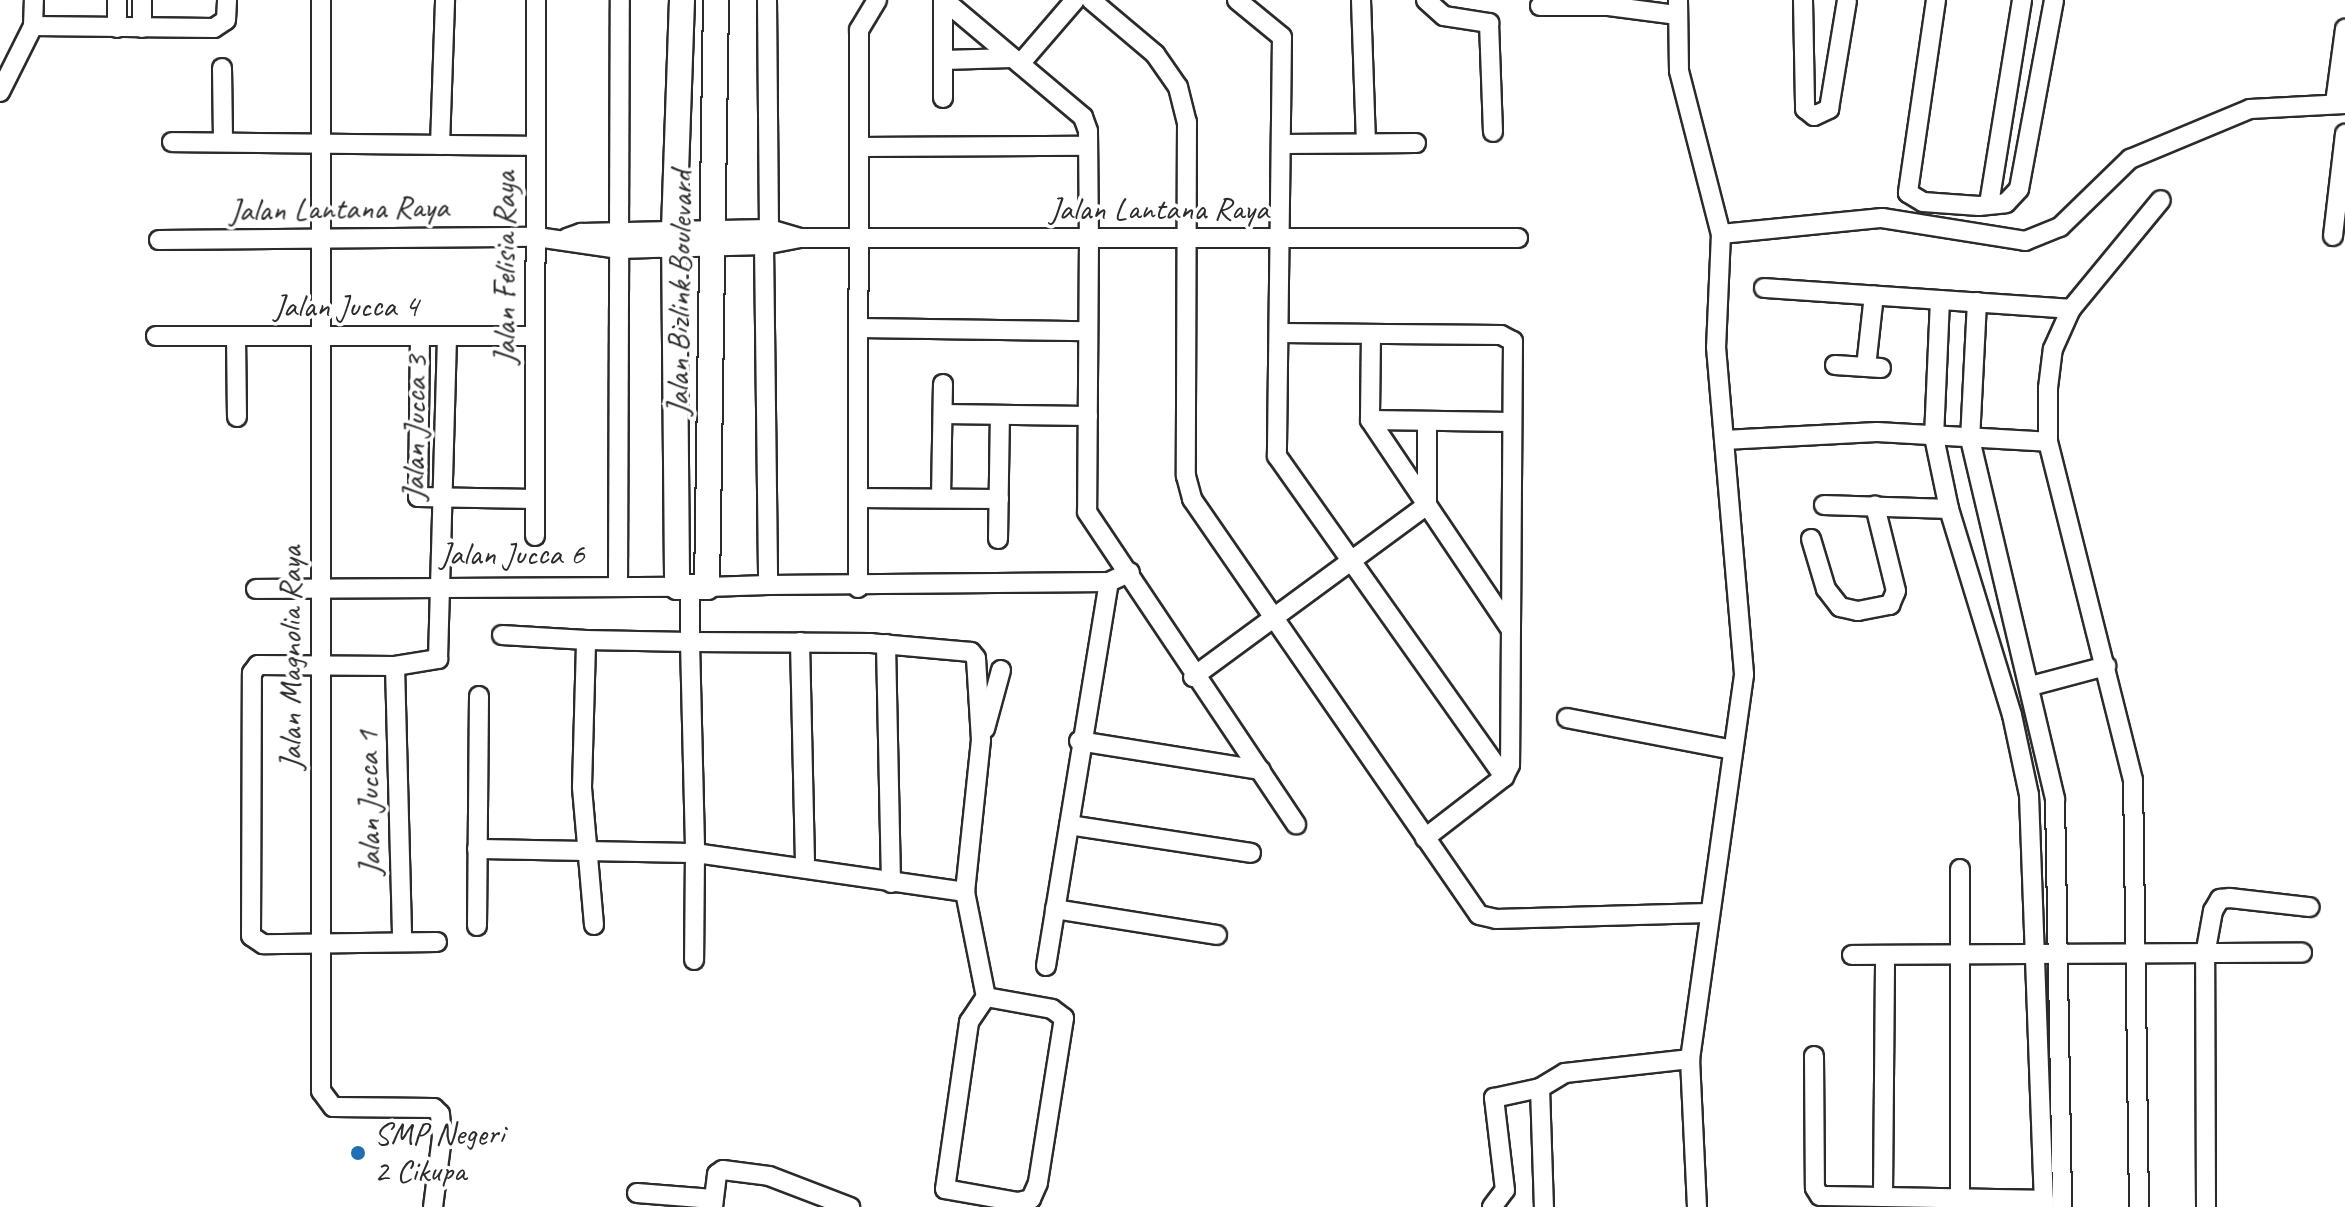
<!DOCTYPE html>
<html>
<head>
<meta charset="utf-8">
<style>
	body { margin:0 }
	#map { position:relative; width:2345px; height:1207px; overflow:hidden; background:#fff; font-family:Caveat,sans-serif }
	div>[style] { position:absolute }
	.roads { filter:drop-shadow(2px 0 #2b2b2b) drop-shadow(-2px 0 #2b2b2b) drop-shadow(0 2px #2b2b2b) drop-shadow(0 -2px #2b2b2b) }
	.street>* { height:18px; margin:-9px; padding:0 9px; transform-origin:9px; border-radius:9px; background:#fff }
	.secondary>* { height:24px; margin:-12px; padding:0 12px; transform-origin:12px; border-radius:12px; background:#fff }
	.dots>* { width:22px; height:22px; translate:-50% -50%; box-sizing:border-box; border:4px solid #fff; border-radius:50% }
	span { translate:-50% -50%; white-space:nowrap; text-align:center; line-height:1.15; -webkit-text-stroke:7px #fff; paint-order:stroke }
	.street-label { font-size:32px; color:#2b2b2b }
	.poi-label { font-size:32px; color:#2b2b2b }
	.left { translate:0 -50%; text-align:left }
</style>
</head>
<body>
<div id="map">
	<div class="roads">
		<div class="street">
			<div style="left:117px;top:0;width:28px;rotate:90deg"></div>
			<div style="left:142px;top:0;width:28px;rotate:90deg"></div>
			<div style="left:321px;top:0;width:1091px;rotate:90deg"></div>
			<div style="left:321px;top:1091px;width:20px;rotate:53deg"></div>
			<div style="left:333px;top:1107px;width:101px;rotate:0.6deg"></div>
			<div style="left:434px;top:1108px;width:8px;rotate:45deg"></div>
			<div style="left:440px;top:1114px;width:23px;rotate:85deg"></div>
			<div style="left:442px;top:1137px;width:71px;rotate:97.3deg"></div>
			<div style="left:767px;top:0;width:229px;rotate:89.5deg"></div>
			<div style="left:943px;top:0;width:98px;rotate:90deg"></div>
			<div style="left:944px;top:0;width:182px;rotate:40.1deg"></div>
			<div style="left:1083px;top:117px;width:15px;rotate:70deg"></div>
			<div style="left:1088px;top:131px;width:108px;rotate:89.5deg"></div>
			<div style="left:1089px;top:239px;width:273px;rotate:90.4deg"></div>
			<div style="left:1087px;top:512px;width:376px;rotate:56.2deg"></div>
			<div style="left:1091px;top:0;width:84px;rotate:40.2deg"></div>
			<div style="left:1155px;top:54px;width:40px;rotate:55.1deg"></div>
			<div style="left:1178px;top:87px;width:36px;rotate:76deg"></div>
			<div style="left:1187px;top:122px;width:354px;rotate:90.2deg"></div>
			<div style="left:1186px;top:476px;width:24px;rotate:75deg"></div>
			<div style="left:1192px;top:499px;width:505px;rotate:55.4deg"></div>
			<div style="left:1479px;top:915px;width:17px;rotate:13deg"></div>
			<div style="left:1496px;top:919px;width:212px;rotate:-1.6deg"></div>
			<div style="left:1237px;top:0;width:58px;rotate:39.4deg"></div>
			<div style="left:1282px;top:37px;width:419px;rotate:90.7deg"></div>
			<div style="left:1277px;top:456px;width:393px;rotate:54.7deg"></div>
			<div style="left:1361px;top:0;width:143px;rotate:88deg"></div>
			<div style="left:1426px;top:0;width:24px;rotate:42deg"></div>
			<div style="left:1444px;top:16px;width:46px;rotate:8.8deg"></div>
			<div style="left:1489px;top:23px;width:109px;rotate:87.9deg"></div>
			<div style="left:1678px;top:0;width:71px;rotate:89.2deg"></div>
			<div style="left:1679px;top:71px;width:168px;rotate:75.6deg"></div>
			<div style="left:1721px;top:234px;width:113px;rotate:92.5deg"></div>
			<div style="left:1716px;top:347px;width:329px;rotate:85.1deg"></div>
			<div style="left:1744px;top:675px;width:388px;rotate:98deg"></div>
			<div style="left:1690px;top:1059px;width:148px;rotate:87.3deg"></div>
			<div style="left:1803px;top:0;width:109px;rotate:88.9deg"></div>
			<div style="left:1805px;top:109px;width:11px;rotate:38deg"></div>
			<div style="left:1814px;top:116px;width:17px;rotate:-25deg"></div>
			<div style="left:1829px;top:109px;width:110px;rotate:-80.6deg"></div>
			<div style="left:1936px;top:0;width:195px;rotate:98.3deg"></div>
			<div style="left:1908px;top:193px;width:17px;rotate:31deg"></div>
			<div style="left:1923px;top:202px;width:56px;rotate:4.1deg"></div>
			<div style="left:1979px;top:206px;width:27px;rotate:-6deg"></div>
			<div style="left:2006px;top:203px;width:19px;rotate:-47deg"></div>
			<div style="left:2019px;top:189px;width:192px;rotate:-79.5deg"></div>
			<div style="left:1540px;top:6px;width:68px"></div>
			<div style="left:1608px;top:6px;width:69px;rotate:7.5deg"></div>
			<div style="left:33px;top:26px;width:181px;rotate:0.6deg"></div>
			<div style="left:214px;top:28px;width:14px;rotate:-34deg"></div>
			<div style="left:226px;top:20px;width:20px;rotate:-87deg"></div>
			<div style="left:943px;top:60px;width:69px;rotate:-1.7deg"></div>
			<div style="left:1020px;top:64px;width:84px;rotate:-49.3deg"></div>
			<div style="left:222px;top:68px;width:74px;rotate:89.2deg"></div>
			<div style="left:0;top:92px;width:74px;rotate:-63.4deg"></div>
			<div style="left:33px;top:26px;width:26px;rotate:-88deg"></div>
			<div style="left:2335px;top:103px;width:75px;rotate:-82.3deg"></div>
			<div style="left:172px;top:142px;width:364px;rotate:0.6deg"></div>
			<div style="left:1282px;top:144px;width:134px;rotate:-0.4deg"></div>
			<div style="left:440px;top:145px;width:145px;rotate:-88deg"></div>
			<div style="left:859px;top:147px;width:229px;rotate:-0.3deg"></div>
			<div style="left:1989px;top:204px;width:207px;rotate:-80.8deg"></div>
			<div style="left:619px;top:233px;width:233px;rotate:-89.8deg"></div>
			<div style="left:1721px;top:234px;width:162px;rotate:-5.7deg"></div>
			<div style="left:1882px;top:218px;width:145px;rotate:9.1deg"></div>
			<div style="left:2025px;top:241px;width:38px;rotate:-22deg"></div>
			<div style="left:2060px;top:227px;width:98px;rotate:-44.2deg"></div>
			<div style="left:2130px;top:159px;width:130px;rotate:-22.6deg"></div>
			<div style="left:2250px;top:109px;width:95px;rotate:-3deg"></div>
			<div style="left:2333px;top:236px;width:103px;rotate:-83.3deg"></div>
			<div style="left:567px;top:238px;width:15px;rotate:-20deg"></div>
			<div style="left:581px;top:233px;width:188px;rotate:-1.2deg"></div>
			<div style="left:769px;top:229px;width:32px;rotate:16deg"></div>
			<div style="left:159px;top:240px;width:378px;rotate:-0.5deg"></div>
			<div style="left:537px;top:237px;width:83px;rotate:8.3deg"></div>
			<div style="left:619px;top:249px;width:145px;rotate:-1.6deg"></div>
			<div style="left:764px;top:245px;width:37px;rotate:-11deg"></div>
			<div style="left:800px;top:238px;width:718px"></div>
			<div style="left:764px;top:245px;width:340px;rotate:89.3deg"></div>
			<div style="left:768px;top:585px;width:341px;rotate:-0.5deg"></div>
			<div style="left:1109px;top:582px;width:23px;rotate:-25deg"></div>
			<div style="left:1764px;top:288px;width:308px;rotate:3.9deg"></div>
			<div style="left:1940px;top:300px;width:137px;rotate:92.5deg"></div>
			<div style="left:1934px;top:437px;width:74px;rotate:78.2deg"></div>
			<div style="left:1949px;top:509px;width:215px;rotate:73deg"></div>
			<div style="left:2012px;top:715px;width:82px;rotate:78deg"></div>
			<div style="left:2029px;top:795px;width:412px;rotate:87.9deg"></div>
			<div style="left:1977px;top:302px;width:137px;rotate:92.9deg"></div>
			<div style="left:1970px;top:439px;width:370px;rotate:76.7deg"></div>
			<div style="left:2055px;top:799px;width:408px;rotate:89deg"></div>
			<div style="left:859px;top:328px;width:229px;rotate:0.8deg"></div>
			<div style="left:1281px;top:333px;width:220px;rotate:0.5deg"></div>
			<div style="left:1501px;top:335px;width:13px;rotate:27deg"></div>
			<div style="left:1513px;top:341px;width:424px;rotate:90.4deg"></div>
			<div style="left:1510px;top:765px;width:13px;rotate:117deg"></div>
			<div style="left:1504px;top:777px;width:100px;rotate:142.3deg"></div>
			<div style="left:1371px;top:334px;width:86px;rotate:90.7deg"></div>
			<div style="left:1370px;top:420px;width:253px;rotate:56.1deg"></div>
			<div style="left:156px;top:336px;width:379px"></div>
			<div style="left:236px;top:336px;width:81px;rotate:89.3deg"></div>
			<div style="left:420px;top:336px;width:161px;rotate:90.7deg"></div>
			<div style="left:418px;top:497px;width:117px;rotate:1deg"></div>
			<div style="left:1835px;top:365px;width:46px;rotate:3.7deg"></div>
			<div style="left:1866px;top:367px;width:72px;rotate:-83.7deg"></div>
			<div style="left:943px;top:414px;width:145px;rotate:0.8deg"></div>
			<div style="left:1370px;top:420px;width:141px;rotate:0.8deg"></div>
			<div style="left:1724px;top:440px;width:153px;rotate:-3deg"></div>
			<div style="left:1877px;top:432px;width:171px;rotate:3.3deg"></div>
			<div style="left:859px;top:498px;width:140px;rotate:0.4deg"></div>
			<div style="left:941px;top:498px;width:114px;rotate:-89deg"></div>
			<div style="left:1824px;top:505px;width:125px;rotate:1.8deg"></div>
			<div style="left:535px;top:536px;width:536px;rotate:-89.89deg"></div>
			<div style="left:998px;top:539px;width:124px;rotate:-89.1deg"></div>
			<div style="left:1811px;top:539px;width:52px;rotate:73.3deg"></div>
			<div style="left:1826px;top:589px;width:23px;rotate:52deg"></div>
			<div style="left:1840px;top:607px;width:18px;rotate:13deg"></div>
			<div style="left:1858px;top:611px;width:33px;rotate:-11deg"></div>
			<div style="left:1890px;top:605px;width:15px;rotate:-67deg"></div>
			<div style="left:1896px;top:591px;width:88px;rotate:-103.9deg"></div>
			<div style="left:618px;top:586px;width:337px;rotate:-89.8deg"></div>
			<div style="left:707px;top:587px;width:61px;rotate:-1.9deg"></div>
			<div style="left:858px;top:588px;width:558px;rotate:-89.9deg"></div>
			<div style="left:859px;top:30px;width:35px;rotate:-59deg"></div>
			<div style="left:256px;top:589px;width:421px;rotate:-0.3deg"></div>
			<div style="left:502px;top:635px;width:84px;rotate:3.4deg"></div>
			<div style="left:800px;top:642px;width:225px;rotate:88.7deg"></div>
			<div style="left:886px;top:644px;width:239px;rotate:88.8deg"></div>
			<div style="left:395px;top:666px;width:274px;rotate:88.5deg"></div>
			<div style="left:1193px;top:677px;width:290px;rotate:-36.3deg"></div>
			<div style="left:1427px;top:505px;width:84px;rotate:-90deg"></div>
			<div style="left:2031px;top:686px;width:78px;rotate:-14.9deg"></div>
			<div style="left:1567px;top:718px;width:169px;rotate:10.9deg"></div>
			<div style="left:985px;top:729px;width:61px;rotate:-74.8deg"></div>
			<div style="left:1079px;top:741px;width:184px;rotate:9.1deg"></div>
			<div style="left:1069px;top:825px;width:184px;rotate:8.7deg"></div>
			<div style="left:477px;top:849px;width:218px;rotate:1.1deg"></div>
			<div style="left:695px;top:853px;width:107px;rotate:90.5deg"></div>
			<div style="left:965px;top:892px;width:153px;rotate:-84deg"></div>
			<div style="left:981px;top:740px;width:82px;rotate:-93.5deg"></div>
			<div style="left:976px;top:658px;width:8px;rotate:-130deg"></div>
			<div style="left:971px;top:652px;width:100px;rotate:-174.9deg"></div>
			<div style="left:871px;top:643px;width:181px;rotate:-179.7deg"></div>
			<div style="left:690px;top:642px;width:211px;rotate:88.6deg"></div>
			<div style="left:695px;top:853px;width:273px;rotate:8.2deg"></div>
			<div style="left:965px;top:892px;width:107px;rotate:78.7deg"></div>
			<div style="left:1055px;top:909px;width:164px;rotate:9.1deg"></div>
			<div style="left:594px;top:925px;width:139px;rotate:-95deg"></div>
			<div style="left:582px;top:787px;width:147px;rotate:-88.4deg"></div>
			<div style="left:586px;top:640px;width:104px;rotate:1.1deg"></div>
			<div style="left:690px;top:642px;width:55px;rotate:-90deg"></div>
			<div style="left:477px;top:926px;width:230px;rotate:-89.5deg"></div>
			<div style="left:437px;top:942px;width:174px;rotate:179.3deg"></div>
			<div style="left:263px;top:944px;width:14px;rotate:-146deg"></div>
			<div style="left:251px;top:936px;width:263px;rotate:-89.8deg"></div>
			<div style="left:252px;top:673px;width:10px;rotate:-53deg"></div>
			<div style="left:258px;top:665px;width:137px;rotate:0.4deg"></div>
			<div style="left:395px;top:666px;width:44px;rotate:-9.2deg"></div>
			<div style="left:438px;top:659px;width:323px;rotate:-88.4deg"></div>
			<div style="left:1852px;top:955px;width:450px;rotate:-0.3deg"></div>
			<div style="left:1046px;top:966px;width:389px;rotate:-80.7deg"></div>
			<div style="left:986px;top:997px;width:67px;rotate:10.3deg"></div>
			<div style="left:1052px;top:1009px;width:15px;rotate:37deg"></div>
			<div style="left:1064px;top:1018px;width:167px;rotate:99deg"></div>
			<div style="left:1038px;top:1183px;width:17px;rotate:114deg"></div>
			<div style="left:1031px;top:1199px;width:13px;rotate:167deg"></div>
			<div style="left:1018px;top:1202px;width:74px;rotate:-169.9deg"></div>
			<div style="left:945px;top:1189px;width:169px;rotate:-81.8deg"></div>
			<div style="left:969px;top:1022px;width:30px;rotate:-56deg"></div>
			<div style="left:1814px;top:1056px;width:132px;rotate:89.6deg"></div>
			<div style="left:1815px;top:1188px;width:9px;rotate:58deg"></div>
			<div style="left:1820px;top:1196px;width:224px;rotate:1deg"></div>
			<div style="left:1540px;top:1088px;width:119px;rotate:88.1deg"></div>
			<div style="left:637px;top:1193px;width:76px;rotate:4.5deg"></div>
			<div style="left:1883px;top:1194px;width:239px;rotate:-89.5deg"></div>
			<div style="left:713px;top:1207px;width:33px;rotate:-83deg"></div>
			<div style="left:717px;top:1174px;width:7px;rotate:-34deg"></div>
			<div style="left:723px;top:1170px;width:46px;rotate:7.4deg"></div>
			<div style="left:769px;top:1176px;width:87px;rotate:20.9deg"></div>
			<div style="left:1492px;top:1207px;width:21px;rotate:-53deg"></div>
			<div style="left:1505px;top:1190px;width:93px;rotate:-96.8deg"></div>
			<div style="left:1494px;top:1098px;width:47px;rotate:-12.3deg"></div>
			<div style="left:1540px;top:1088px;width:29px;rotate:-31deg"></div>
			<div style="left:1565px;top:1073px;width:126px;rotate:-6.4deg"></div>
			<div style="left:1960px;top:1207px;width:338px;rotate:-90deg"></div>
			<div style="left:2139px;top:1207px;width:427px;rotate:-90.8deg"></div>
			<div style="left:2133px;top:780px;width:349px;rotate:-104.1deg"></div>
			<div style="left:2048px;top:442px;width:54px;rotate:-90deg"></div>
			<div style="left:2048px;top:388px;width:39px;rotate:-83deg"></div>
			<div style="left:2053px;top:349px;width:44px;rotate:-65.8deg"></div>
			<div style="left:2071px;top:309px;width:141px;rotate:-50.5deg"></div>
			<div style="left:2206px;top:1207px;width:252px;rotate:-90.2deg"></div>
			<div style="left:2205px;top:955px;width:45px;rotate:-79.7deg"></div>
			<div style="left:2213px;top:911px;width:14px;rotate:-60deg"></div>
			<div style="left:2220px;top:899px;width:10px;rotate:-6deg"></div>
			<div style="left:2230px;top:898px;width:80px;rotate:6.5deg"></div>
		</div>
		<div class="secondary">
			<div style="left:682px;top:0;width:232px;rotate:92deg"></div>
			<div style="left:674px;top:232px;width:355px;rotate:89.5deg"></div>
			<div style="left:677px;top:587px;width:30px"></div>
			<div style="left:707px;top:587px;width:587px;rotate:-89.12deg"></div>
		</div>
	</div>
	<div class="dots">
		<div style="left:358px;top:1153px;background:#1f6fb2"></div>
	</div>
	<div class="street-label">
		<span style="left:339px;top:209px;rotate:-1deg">Jalan Lantana Raya</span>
		<span style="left:1159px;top:209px">Jalan Lantana Raya</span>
		<span style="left:505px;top:268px;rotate:-90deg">Jalan Felisia Raya</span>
		<span style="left:680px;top:293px;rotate:-89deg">Jalan Bizlink Boulevard</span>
		<span style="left:346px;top:306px">Jalan Jucca 4</span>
		<span style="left:415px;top:428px;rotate:-89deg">Jalan Jucca 3</span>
		<span style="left:512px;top:554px">Jalan Jucca 6</span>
		<span style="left:291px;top:658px;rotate:-90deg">Jalan Magnolia Raya</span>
		<span style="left:369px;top:803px;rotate:-91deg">Jalan Jucca 1</span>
	</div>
	<div class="poi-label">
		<span class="left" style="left:374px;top:1153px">SMP Negeri<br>2 Cikupa</span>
	</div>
</div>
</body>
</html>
